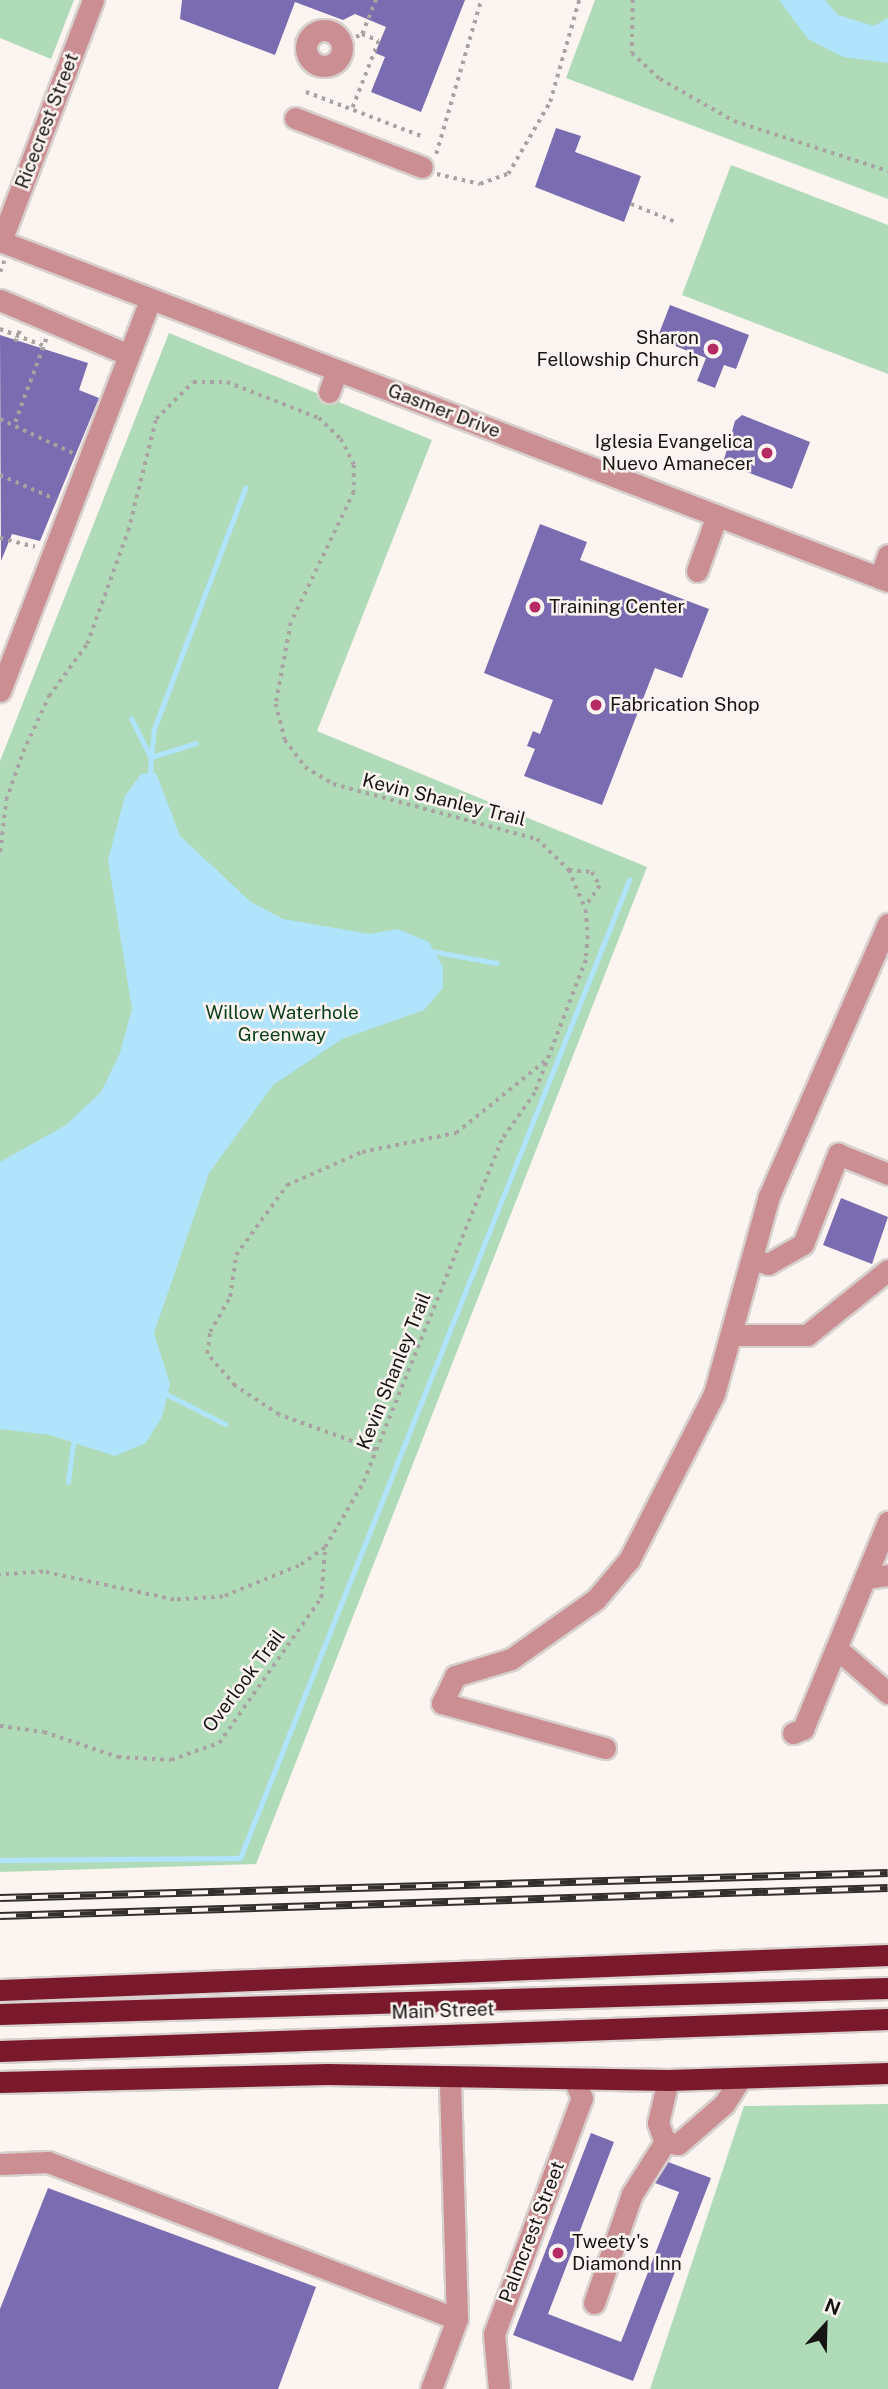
<!DOCTYPE html>
<html>
<head>
<meta charset="utf-8">
<style>
	body { margin:0 }
	#map { position:relative; width:888px; height:2389px; overflow:hidden; background:#fbf4f0; font-family:"Public Sans",sans-serif }
	div>[style] { position:absolute }
	.green>* { inset:0; background:#b0dbb8 }
	.water>* { inset:0; background:#b0e3fc }
	.stream>* { height:5px; margin:-2.5px; padding:0 2.5px; transform-origin:2.5px; border-radius:2.5px; background:#b0e3fc }
	.building>* { inset:0; background:#7a6cb1 }
	.path>* { height:3.5px; margin-top:-1.75px; transform-origin:0; background:repeating-linear-gradient(90deg,#a8a3a0 0 3.5px,transparent 0 8.5px) }
	.roads { filter:drop-shadow(2px 0 #d7d0cd) drop-shadow(-2px 0 #d7d0cd) drop-shadow(0 2px #d7d0cd) drop-shadow(0 -2px #d7d0cd) }
	.minor>* { height:21px; margin:-10.5px; padding:0 10.5px; transform-origin:10.5px; border-radius:10.5px; background:#cb8e92 }
	.minor>.ring { margin:-10.5px; padding:0; box-sizing:content-box; background:none; border:21px solid #cb8e92; border-radius:50% }
	.highway>* { height:21px; margin:-10.5px; padding:0 10.5px; transform-origin:10.5px; border-radius:10.5px; background:#7b192c }
	.rail>* { height:8px; margin-top:-4px; transform-origin:0; background:repeating-linear-gradient(90deg,#fbf4f0 0 16px,#322f2d 0 32px); box-sizing:border-box; border-block:2px solid #322f2d }
	.dots>* { width:19px; height:19px; translate:-50% -50%; box-sizing:border-box; border:4px solid #fbf4f0; border-radius:50% }
	span { translate:-50% -50%; white-space:nowrap; text-align:center; line-height:1.15; -webkit-text-stroke:5px #fbf4f0; paint-order:stroke }
	.street-label { font-size:19px; color:#171513 }
	.poi-label { font-size:19px; color:#171513 }
	.right { translate:-100% -50%; text-align:right }
	.left { translate:0 -50%; text-align:left }
	.park-label { font-size:19px; color:#083e1b }
	.north { position:absolute; left:790px; top:2291px; width:70px; height:70px; -webkit-text-stroke:5px #fbf4f0; paint-order:stroke; rotate:22deg; font-size:19px; font-weight:700; line-height:28px; text-align:center; color:#171513 }
	.north::after { content:''; display:block; margin:auto; width:24px; height:32px; background:#171513; clip-path:polygon(50% 0,100% 100%,50% 72%,0 100%) }
</style>
</head>
<body>
<div id="map">
	<div class="green">
		<div style="clip-path:polygon(0 0,74px 0,51px 59px,0 38px)"></div>
		<div style="clip-path:polygon(595px 0,888px 0,888px 199px,566px 78px)"></div>
		<div style="clip-path:polygon(731px 165px,888px 225px,888px 374px,682px 295px)"></div>
		<div style="clip-path:polygon(169px 333px,432px 440px,317px 731px,647px 867px,256px 1864px,0 1872px,0 761px)"></div>
		<div style="clip-path:polygon(888px 2104px,888px 2389px,650px 2389px,744px 2106px)"></div>
	</div>
	<div class="water">
		<div style="clip-path:polygon(779px 0,825px 0,838px 15px,874px 26px,888px 18px,888px 63px,843px 57px,808px 39px)"></div>
		<div style="clip-path:polygon(156px 773px,180px 836px,251px 902px,283px 919px,370px 934px,398px 929px,429px 942px,443px 967px,443px 988px,424px 1010px,342px 1039px,273px 1085px,209px 1173px,154px 1333px,170px 1384px,162px 1417px,146px 1443px,115px 1456px,50px 1435px,0 1429px,0 1162px,66px 1125px,101px 1092px,120px 1053px,132px 1009px,108px 860px,125px 796px,141px 774px)"></div>
	</div>
	<div class="stream">
		<div style="left:131px;top:718px;width:42px;rotate:63.4deg"></div>
		<div style="left:151px;top:757px;width:28px;rotate:-84deg"></div>
		<div style="left:154px;top:729px;width:258px;rotate:-69.3deg"></div>
		<div style="left:150px;top:780px;width:23px;rotate:-88deg"></div>
		<div style="left:151px;top:757px;width:47px;rotate:-17.3deg"></div>
		<div style="left:425px;top:950px;width:73px;rotate:10.2deg"></div>
		<div style="left:162px;top:1392px;width:71px;rotate:26.9deg"></div>
		<div style="left:68px;top:1482px;width:46px;rotate:-82.6deg"></div>
		<div style="left:0;top:1860px;width:240px;rotate:-0.5deg"></div>
		<div style="left:240px;top:1858px;width:1053px;rotate:-68.31deg"></div>
	</div>
	<div class="building">
		<div style="clip-path:polygon(182px 0,465px 0,421px 112px,371px 92px,385px 57px,375px 53px,386px 27px,355px 14px,343px 20px,295px 2px,275px 55px,180px 19px)"></div>
		<div style="clip-path:polygon(556px 128px,581px 136px,575px 152px,641px 176px,624px 222px,535px 187px)"></div>
		<div style="clip-path:polygon(670px 305px,749px 335px,736px 369px,724px 365px,715px 388px,697px 381px,706px 358px,657px 339px)"></div>
		<div style="clip-path:polygon(0 335px,88px 363px,79px 390px,99px 398px,40px 541px,12px 534px,1px 561px)"></div>
		<div style="clip-path:polygon(742px 415px,810px 442px,792px 489px,723px 463px,735px 421px)"></div>
		<div style="clip-path:polygon(540px 524px,587px 542px,580px 560px,709px 609px,682px 678px,655px 668px,602px 805px,524px 776px,535px 749px,527px 746px,533px 731px,540px 734px,553px 700px,484px 673px)"></div>
		<div style="clip-path:polygon(841px 1198px,888px 1217px,872px 1264px,823px 1245px)"></div>
		<div style="clip-path:polygon(591px 2133px,614px 2142px,548px 2314px,621px 2342px,679px 2192px,655px 2183px,668px 2162px,711px 2178px,633px 2381px,513px 2335px)"></div>
		<div style="clip-path:polygon(48px 2188px,316px 2287px,278px 2389px,0 2389px,0 2309px)"></div>
	</div>
	<div class="path">
		<div style="left:633px;top:0;width:53px;rotate:91.1deg"></div>
		<div style="left:632px;top:53px;width:38px;rotate:43deg"></div>
		<div style="left:660px;top:79px;width:85px;rotate:29.6deg"></div>
		<div style="left:734px;top:121px;width:162px;rotate:18deg"></div>
		<div style="left:362px;top:34px;width:37px;rotate:-68deg"></div>
		<div style="left:295px;top:38px;width:13px;rotate:23deg"></div>
		<div style="left:341px;top:45px;width:24px;rotate:-28deg"></div>
		<div style="left:362px;top:34px;width:18px;rotate:22deg"></div>
		<div style="left:379px;top:41px;width:74px;rotate:111.4deg"></div>
		<div style="left:306px;top:92px;width:123px;rotate:20.9deg"></div>
		<div style="left:436px;top:154px;width:160px;rotate:-73.7deg"></div>
		<div style="left:437px;top:174px;width:44px;rotate:13.1deg"></div>
		<div style="left:480px;top:184px;width:30px;rotate:-20deg"></div>
		<div style="left:508px;top:174px;width:83px;rotate:-59.7deg"></div>
		<div style="left:550px;top:102px;width:106px;rotate:-74.1deg"></div>
		<div style="left:631px;top:204px;width:48px;rotate:21.8deg"></div>
		<div style="left:0;top:272px;width:12px;rotate:-70deg"></div>
		<div style="left:0;top:329px;width:47px;rotate:21.1deg"></div>
		<div style="left:15px;top:342px;width:16px;rotate:-68deg"></div>
		<div style="left:0;top:419px;width:81px;rotate:25deg"></div>
		<div style="left:15px;top:422px;width:89px;rotate:-69.5deg"></div>
		<div style="left:0;top:475px;width:60px;rotate:23.6deg"></div>
		<div style="left:0;top:538px;width:36px;rotate:14deg"></div>
		<div style="left:0;top:852px;width:52px;rotate:-83.4deg"></div>
		<div style="left:6px;top:800px;width:51px;rotate:-70.5deg"></div>
		<div style="left:23px;top:752px;width:62px;rotate:-65.1deg"></div>
		<div style="left:49px;top:696px;width:64px;rotate:-53.8deg"></div>
		<div style="left:87px;top:644px;width:120px;rotate:-70.1deg"></div>
		<div style="left:128px;top:531px;width:115px;rotate:-76deg"></div>
		<div style="left:156px;top:419px;width:52px;rotate:-45deg"></div>
		<div style="left:193px;top:382px;width:34px"></div>
		<div style="left:227px;top:382px;width:99px;rotate:21.4deg"></div>
		<div style="left:319px;top:418px;width:30px;rotate:44deg"></div>
		<div style="left:341px;top:439px;width:29px;rotate:63deg"></div>
		<div style="left:354px;top:465px;width:27px;rotate:90deg"></div>
		<div style="left:354px;top:492px;width:145px;rotate:115.7deg"></div>
		<div style="left:291px;top:623px;width:82px;rotate:100.5deg"></div>
		<div style="left:276px;top:704px;width:37px;rotate:76deg"></div>
		<div style="left:285px;top:740px;width:34px;rotate:53deg"></div>
		<div style="left:305px;top:767px;width:33px;rotate:31deg"></div>
		<div style="left:333px;top:784px;width:211px;rotate:15.1deg"></div>
		<div style="left:537px;top:839px;width:45px;rotate:44.1deg"></div>
		<div style="left:569px;top:870px;width:43px;rotate:67deg"></div>
		<div style="left:586px;top:910px;width:26px;rotate:86deg"></div>
		<div style="left:588px;top:936px;width:24px;rotate:95deg"></div>
		<div style="left:586px;top:960px;width:142px;rotate:111deg"></div>
		<div style="left:535px;top:1093px;width:57px;rotate:125.1deg"></div>
		<div style="left:502px;top:1140px;width:373px;rotate:112deg"></div>
		<div style="left:362px;top:1486px;width:72px;rotate:120.8deg"></div>
		<div style="left:325px;top:1548px;width:32px;rotate:145deg"></div>
		<div style="left:299px;top:1566px;width:82px;rotate:157.8deg"></div>
		<div style="left:223px;top:1597px;width:49px;rotate:176.5deg"></div>
		<div style="left:174px;top:1600px;width:134px;rotate:-167.9deg"></div>
		<div style="left:43px;top:1572px;width:43px;rotate:176deg"></div>
		<div style="left:569px;top:870px;width:23px;rotate:5deg"></div>
		<div style="left:592px;top:872px;width:16px;rotate:60deg"></div>
		<div style="left:600px;top:886px;width:24px;rotate:125deg"></div>
		<div style="left:376px;top:1450px;width:103px;rotate:-160.2deg"></div>
		<div style="left:279px;top:1415px;width:53px;rotate:-146.6deg"></div>
		<div style="left:235px;top:1386px;width:43px;rotate:-131.2deg"></div>
		<div style="left:207px;top:1354px;width:22px;rotate:-82deg"></div>
		<div style="left:210px;top:1332px;width:40px;rotate:-60.3deg"></div>
		<div style="left:230px;top:1297px;width:42px;rotate:-81.9deg"></div>
		<div style="left:236px;top:1255px;width:87px;rotate:-53.9deg"></div>
		<div style="left:287px;top:1185px;width:82px;rotate:-23.7deg"></div>
		<div style="left:362px;top:1152px;width:96px;rotate:-11.4deg"></div>
		<div style="left:456px;top:1133px;width:116px;rotate:-39deg"></div>
		<div style="left:0;top:1726px;width:44px;rotate:7.8deg"></div>
		<div style="left:44px;top:1732px;width:78px;rotate:18.7deg"></div>
		<div style="left:118px;top:1757px;width:53px;rotate:3.2deg"></div>
		<div style="left:171px;top:1760px;width:51px;rotate:-19.5deg"></div>
		<div style="left:219px;top:1743px;width:177px;rotate:-54.9deg"></div>
		<div style="left:321px;top:1598px;width:50px;rotate:-85.4deg"></div>
	</div>
	<div class="roads">
		<div class="minor">
			<div class="ring" style="left:306px;top:30px;width:15px;height:15px"></div>
			<div style="left:295px;top:118px;width:136px;rotate:21.1deg"></div>
			<div style="left:0;top:241px;width:951px;rotate:20.95deg"></div>
			<div style="left:1px;top:241px;width:258px;rotate:-69.1deg"></div>
			<div style="left:0;top:300px;width:140px;rotate:23.1deg"></div>
			<div style="left:329px;top:392px;width:23px;rotate:-70deg"></div>
			<div style="left:697px;top:571px;width:59px;rotate:-70.3deg"></div>
			<div style="left:880px;top:578px;width:24px;rotate:-71deg"></div>
			<div style="left:0;top:691px;width:419px;rotate:-69deg"></div>
			<div style="left:752px;top:1259px;width:17px;rotate:17deg"></div>
			<div style="left:768px;top:1264px;width:40px;rotate:-29.7deg"></div>
			<div style="left:803px;top:1244px;width:97px;rotate:-68.7deg"></div>
			<div style="left:838px;top:1154px;width:54px;rotate:21.8deg"></div>
			<div style="left:731px;top:1335px;width:76px"></div>
			<div style="left:807px;top:1335px;width:104px;rotate:-38.7deg"></div>
			<div style="left:865px;top:1578px;width:23px;rotate:-7deg"></div>
			<div style="left:836px;top:1648px;width:69px;rotate:40.9deg"></div>
			<div style="left:793px;top:1733px;width:11px;rotate:-22deg"></div>
			<div style="left:803px;top:1729px;width:224px;rotate:-67.7deg"></div>
			<div style="left:605px;top:1748px;width:169px;rotate:-164.6deg"></div>
			<div style="left:442px;top:1703px;width:30px;rotate:-64deg"></div>
			<div style="left:455px;top:1676px;width:59px;rotate:-16.9deg"></div>
			<div style="left:511px;top:1659px;width:104px;rotate:-35.2deg"></div>
			<div style="left:596px;top:1599px;width:51px;rotate:-49.8deg"></div>
			<div style="left:629px;top:1560px;width:186px;rotate:-62.9deg"></div>
			<div style="left:714px;top:1394px;width:205px;rotate:-74.5deg"></div>
			<div style="left:769px;top:1196px;width:297px;rotate:-66.4deg"></div>
			<div style="left:668px;top:2080px;width:44px;rotate:103.1deg"></div>
			<div style="left:658px;top:2123px;width:20px;rotate:70deg"></div>
			<div style="left:665px;top:2142px;width:13px;rotate:9deg"></div>
			<div style="left:678px;top:2144px;width:61px;rotate:-41deg"></div>
			<div style="left:724px;top:2104px;width:31px;rotate:-57deg"></div>
			<div style="left:0;top:2164px;width:48px;rotate:-2.4deg"></div>
			<div style="left:48px;top:2162px;width:438px;rotate:21deg"></div>
			<div style="left:457px;top:2319px;width:243px;rotate:-91.7deg"></div>
			<div style="left:594px;top:2303px;width:115px;rotate:-70.8deg"></div>
			<div style="left:632px;top:2194px;width:62px;rotate:-57.6deg"></div>
			<div style="left:431px;top:2389px;width:75px;rotate:-69.6deg"></div>
			<div style="left:499px;top:2389px;width:55px;rotate:-95.2deg"></div>
			<div style="left:494px;top:2334px;width:252px;rotate:-69.6deg"></div>
			<div style="left:582px;top:2098px;width:21px;rotate:-113deg"></div>
		</div>
		<div class="highway">
			<div style="left:0;top:1990px;width:889px;rotate:-2.26deg"></div>
			<div style="left:0;top:2014px;width:888px;rotate:-1.68deg"></div>
			<div style="left:0;top:2051px;width:889px;rotate:-2.06deg"></div>
			<div style="left:0;top:2082px;width:328px;rotate:-1.4deg"></div>
			<div style="left:328px;top:2074px;width:340px;rotate:1deg"></div>
			<div style="left:668px;top:2080px;width:220px;rotate:-1.8deg"></div>
		</div>
	</div>
	<div class="rail">
		<div style="left:0;top:1898px;width:888px;rotate:-1.61deg"></div>
		<div style="left:0;top:1916px;width:888px;rotate:-1.81deg"></div>
	</div>
	<div class="dots">
		<div style="left:713px;top:349px;background:#b72b64"></div>
		<div style="left:767px;top:453px;background:#b72b64"></div>
		<div style="left:535px;top:607px;background:#b72b64"></div>
		<div style="left:596px;top:705px;background:#b72b64"></div>
		<div style="left:558px;top:2253px;background:#b72b64"></div>
	</div>
	<div class="street-label">
		<span style="left:47px;top:121px;rotate:-69deg">Ricecrest Street</span>
		<span style="left:444px;top:411px;rotate:21deg">Gasmer Drive</span>
		<span style="left:444px;top:800px;rotate:14deg">Kevin Shanley Trail</span>
		<span style="left:394px;top:1371px;rotate:-68deg">Kevin Shanley Trail</span>
		<span style="left:244px;top:1681px;rotate:-53deg">Overlook Trail</span>
		<span style="left:443px;top:2011px;rotate:-2deg">Main Street</span>
		<span style="left:532px;top:2232px;rotate:-69deg">Palmcrest Street</span>
	</div>
	<div class="poi-label">
		<span class="right" style="left:699px;top:349px">Sharon<br>Fellowship Church</span>
		<span class="right" style="left:753px;top:453px">Iglesia Evangelica<br>Nuevo Amanecer</span>
		<span class="left" style="left:549px;top:607px">Training Center</span>
		<span class="left" style="left:610px;top:705px">Fabrication Shop</span>
		<span class="left" style="left:572px;top:2253px">Tweety's<br>Diamond Inn</span>
	</div>
	<div class="park-label">
		<span style="left:282px;top:1024px">Willow Waterhole<br>Greenway</span>
	</div>
	<div class="north">N</div>
</div>
</body>
</html>
